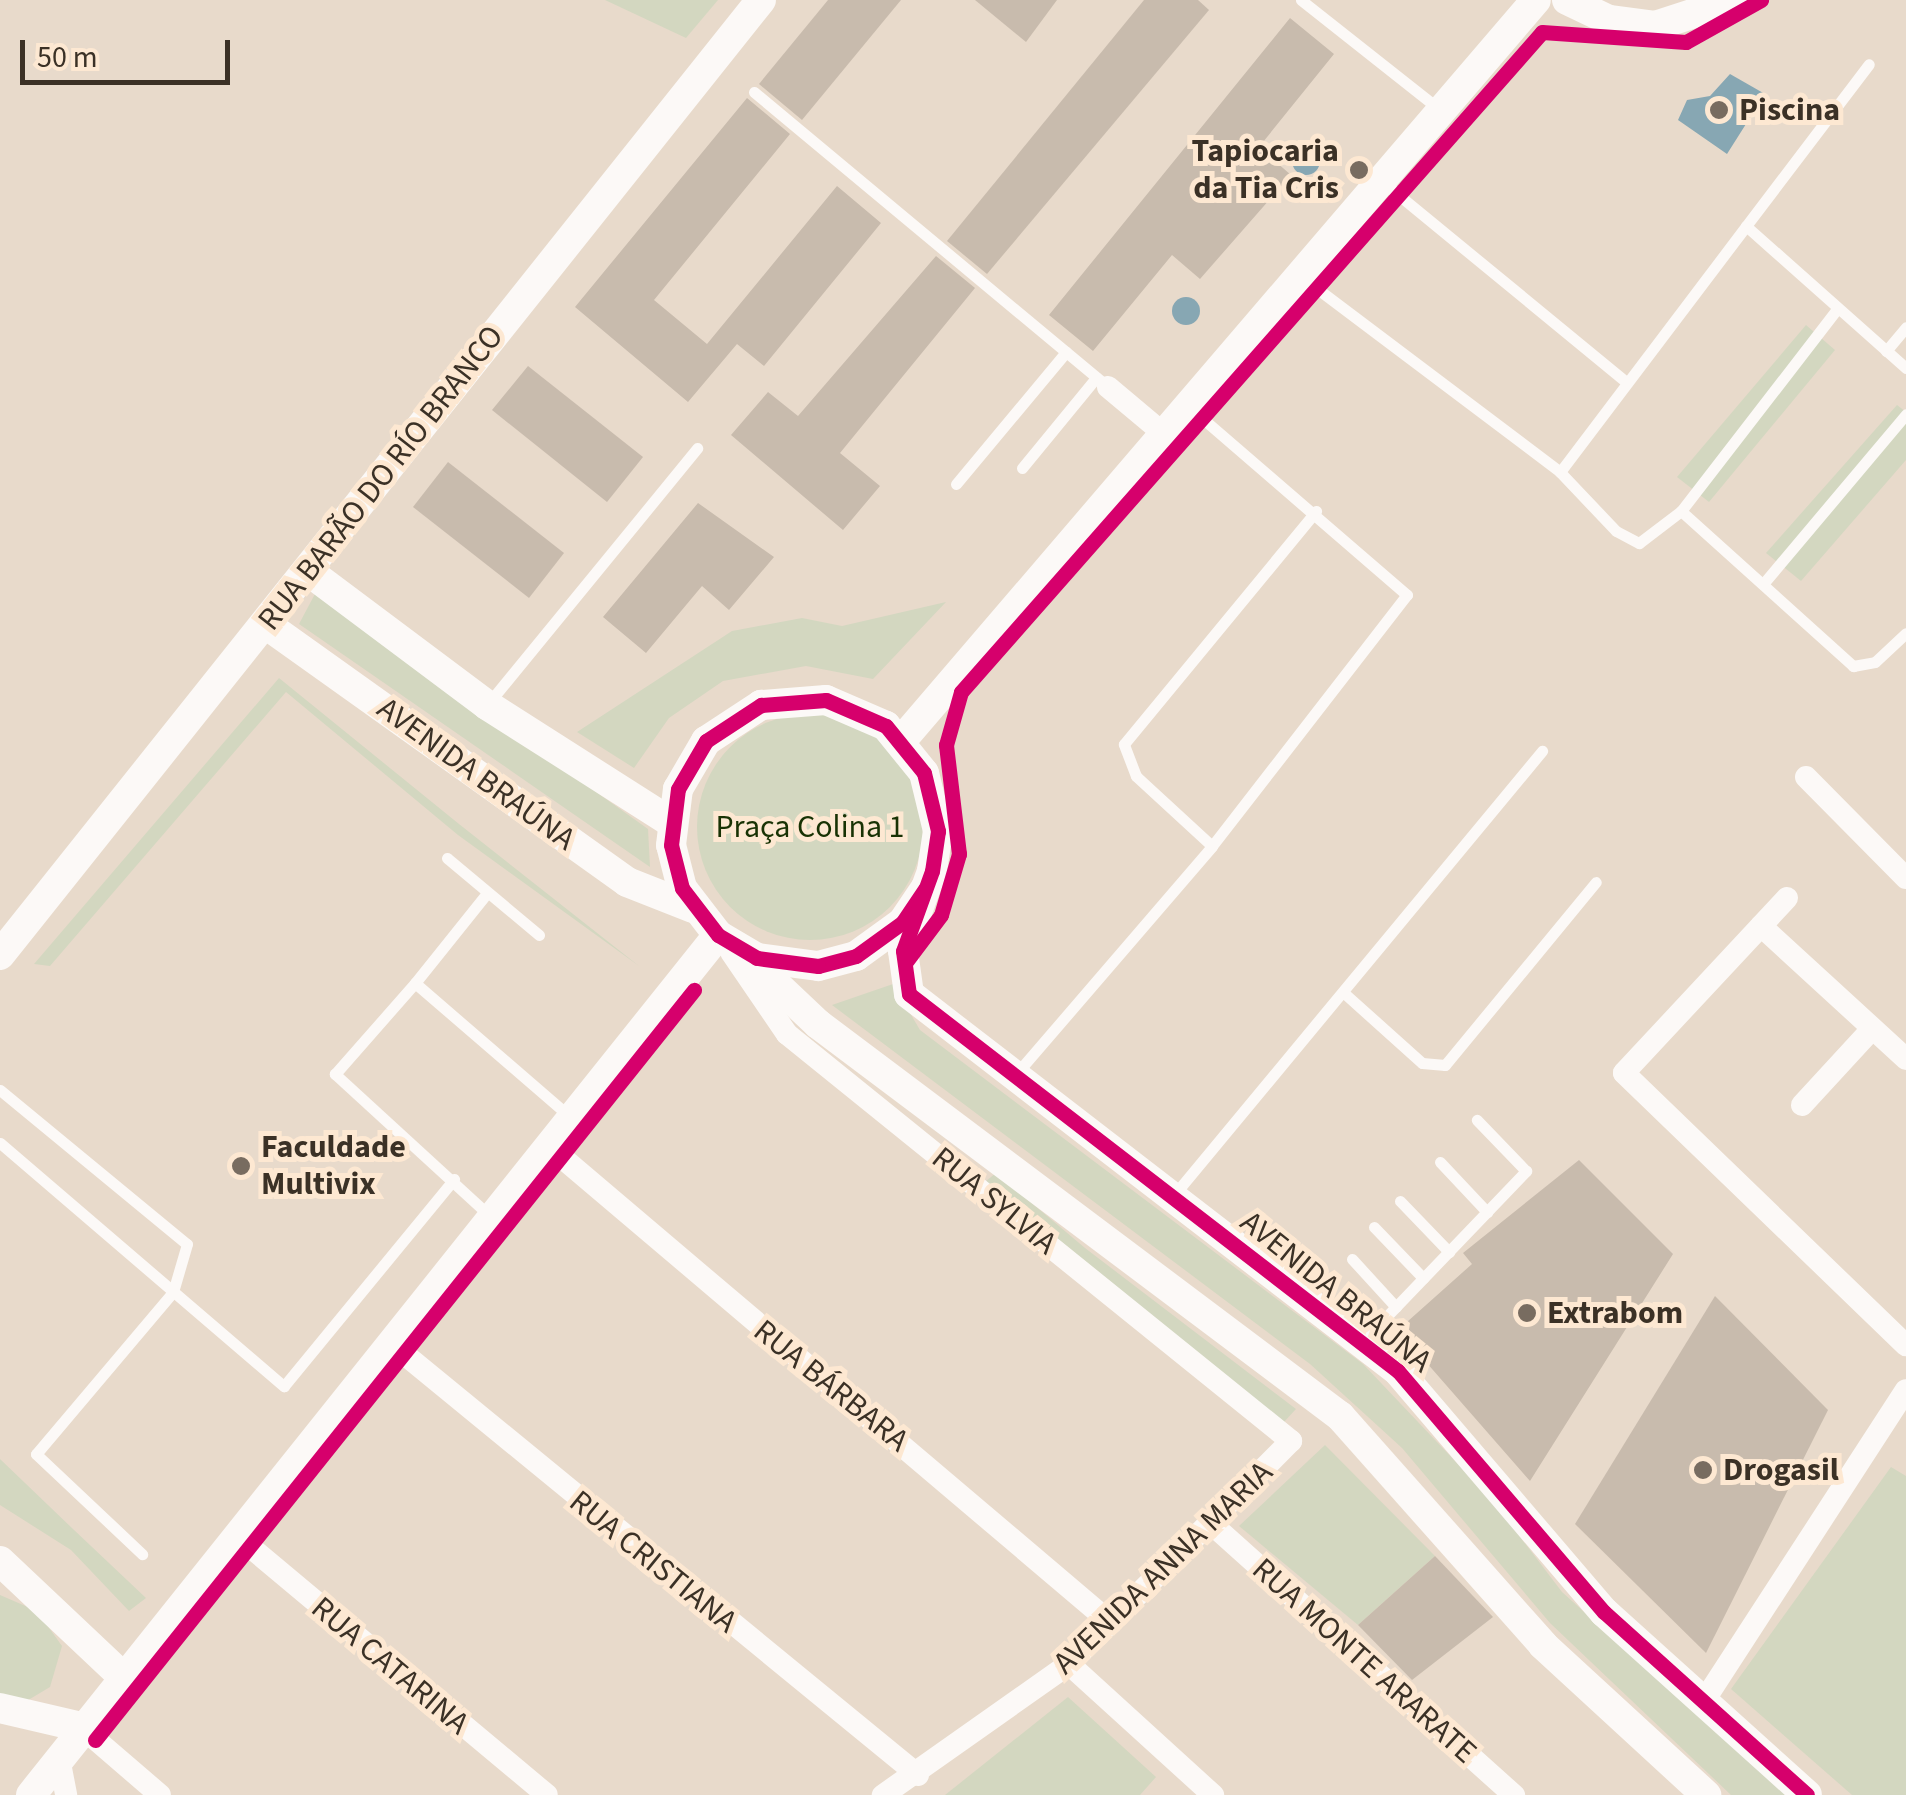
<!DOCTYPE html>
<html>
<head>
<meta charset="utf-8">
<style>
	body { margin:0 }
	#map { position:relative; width:1906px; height:1795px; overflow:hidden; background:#e8dacb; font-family:"Source Sans 3",sans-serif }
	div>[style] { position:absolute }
	.green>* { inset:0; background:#d3d7c0 }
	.round { border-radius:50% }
	.water>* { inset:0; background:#87a7b3 }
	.building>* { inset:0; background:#c8bbad }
	.service>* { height:11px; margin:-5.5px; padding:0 5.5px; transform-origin:5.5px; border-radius:5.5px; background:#fcf9f7 }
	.minor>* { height:22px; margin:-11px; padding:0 11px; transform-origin:11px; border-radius:11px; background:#fcf9f7 }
	.tertiary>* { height:30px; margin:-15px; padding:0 15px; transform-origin:15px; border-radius:15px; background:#fcf9f7 }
	.cycleway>* { height:15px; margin:-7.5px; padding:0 7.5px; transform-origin:7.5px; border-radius:7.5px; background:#d6006c }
	.dots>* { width:28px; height:28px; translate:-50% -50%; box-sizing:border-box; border:5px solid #fde8d2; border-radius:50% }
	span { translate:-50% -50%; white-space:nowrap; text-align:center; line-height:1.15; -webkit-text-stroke:10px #fde8d2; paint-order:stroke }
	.poi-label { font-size:32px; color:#3b3126; font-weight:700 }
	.left { translate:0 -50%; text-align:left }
	.right { translate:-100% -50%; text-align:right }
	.street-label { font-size:32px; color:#3b3126 }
	.park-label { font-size:32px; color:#183204 }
	.scale { position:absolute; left:20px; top:40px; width:210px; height:45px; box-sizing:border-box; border:5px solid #3b3126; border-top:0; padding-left:12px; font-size:30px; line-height:35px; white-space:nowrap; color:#3b3126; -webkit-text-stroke:8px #fde8d2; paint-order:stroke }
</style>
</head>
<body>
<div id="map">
	<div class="green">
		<div style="clip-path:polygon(605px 0,718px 0,686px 38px)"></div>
		<div style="clip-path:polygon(1806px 325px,1835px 350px,1709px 502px,1677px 477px)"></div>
		<div style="clip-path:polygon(1897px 405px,1906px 412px,1906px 460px,1801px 581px,1766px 553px)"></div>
		<div style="clip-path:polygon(316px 592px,648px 829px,650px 867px,299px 624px)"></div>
		<div style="clip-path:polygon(946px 602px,873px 679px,806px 666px,723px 681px,669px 718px,634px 768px,577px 732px,732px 631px,802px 618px,842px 626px)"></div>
		<div style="clip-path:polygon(279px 678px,459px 824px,639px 966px,458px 835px,286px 692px,50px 966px,34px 964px)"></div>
		<div class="round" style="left:697px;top:714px;width:226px;height:226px"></div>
		<div style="clip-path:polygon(893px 984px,920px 1030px,1363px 1364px,1492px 1500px,1562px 1592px,1787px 1795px,1731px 1795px,1550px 1623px,1402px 1448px,1310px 1364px,832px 1005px)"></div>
		<div style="clip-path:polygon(996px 1173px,1085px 1248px,1296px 1409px,1284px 1422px,986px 1181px)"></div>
		<div style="clip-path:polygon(1325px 1445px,1435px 1556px,1358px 1625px,1239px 1526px)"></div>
		<div style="clip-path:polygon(0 1459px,73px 1529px,146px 1598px,129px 1611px,71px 1550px,0 1505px)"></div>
		<div style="clip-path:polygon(1891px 1467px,1906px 1476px,1906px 1795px,1852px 1795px,1731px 1689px)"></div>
		<div style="clip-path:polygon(0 1595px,37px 1611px,62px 1646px,50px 1687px,25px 1702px,0 1700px)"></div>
		<div style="clip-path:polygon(1068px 1697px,1156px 1777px,1140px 1795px,945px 1795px)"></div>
	</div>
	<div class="water">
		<div style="clip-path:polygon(1730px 74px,1765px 94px,1727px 154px,1678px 120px,1687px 100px,1710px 96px)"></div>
		<div class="round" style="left:1292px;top:147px;width:28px;height:28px"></div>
		<div class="round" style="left:1172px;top:297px;width:28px;height:28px"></div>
	</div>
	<div class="building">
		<div style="clip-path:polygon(828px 0,901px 0,802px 120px,759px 84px)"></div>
		<div style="clip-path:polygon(975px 0,1057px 0,1026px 42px)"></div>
		<div style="clip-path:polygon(1144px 0,1198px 0,1209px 10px,987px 274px,947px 241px)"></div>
		<div style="clip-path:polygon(1290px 18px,1334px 54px,1259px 147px,1291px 175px,1200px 279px,1172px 255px,1093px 351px,1049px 315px)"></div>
		<div style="clip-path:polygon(747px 98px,790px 134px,654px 300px,707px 344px,837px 186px,881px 223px,764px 366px,737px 344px,688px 402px,575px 307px)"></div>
		<div style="clip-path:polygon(936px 256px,975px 288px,840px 453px,880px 486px,843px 530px,731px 435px,768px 392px,798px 416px)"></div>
		<div style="clip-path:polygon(528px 366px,643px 457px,607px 502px,492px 410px)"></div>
		<div style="clip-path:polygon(448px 462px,564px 553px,529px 598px,413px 507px)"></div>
		<div style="clip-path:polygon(698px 503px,774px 557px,729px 610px,702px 586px,646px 653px,603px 617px)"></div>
		<div style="clip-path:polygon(1579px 1160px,1673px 1254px,1530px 1481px,1398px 1330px,1472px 1264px,1463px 1253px)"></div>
		<div style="clip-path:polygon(1715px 1296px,1828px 1410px,1706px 1653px,1575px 1524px)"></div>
		<div style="clip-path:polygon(1435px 1556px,1493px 1617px,1412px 1680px,1358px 1625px)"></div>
	</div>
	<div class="service">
		<div style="left:1301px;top:0;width:176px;rotate:38.3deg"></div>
		<div style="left:754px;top:92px;width:461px;rotate:39.8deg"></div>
		<div style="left:1384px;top:183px;width:313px;rotate:39.4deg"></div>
		<div style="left:1746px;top:226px;width:203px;rotate:-52.8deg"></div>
		<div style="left:1303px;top:278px;width:322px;rotate:37deg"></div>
		<div style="left:1560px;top:472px;width:81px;rotate:46.5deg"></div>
		<div style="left:1616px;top:531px;width:26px;rotate:28deg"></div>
		<div style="left:1639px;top:543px;width:53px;rotate:-37.3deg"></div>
		<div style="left:1681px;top:511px;width:232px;rotate:42deg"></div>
		<div style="left:1853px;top:666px;width:22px;rotate:-10deg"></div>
		<div style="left:1875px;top:662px;width:42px;rotate:-43.1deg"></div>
		<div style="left:1886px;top:351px;width:31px;rotate:-50deg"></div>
		<div style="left:1022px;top:468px;width:117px;rotate:-50.6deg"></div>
		<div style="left:1560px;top:472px;width:308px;rotate:-52.9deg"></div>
		<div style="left:1746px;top:226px;width:214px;rotate:41.6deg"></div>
		<div style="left:956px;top:484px;width:172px;rotate:-50.2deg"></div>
		<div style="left:1681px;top:511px;width:255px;rotate:-52.3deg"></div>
		<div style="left:1763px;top:584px;width:222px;rotate:-49.9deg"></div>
		<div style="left:487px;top:705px;width:332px;rotate:-50.7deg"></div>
		<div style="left:1212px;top:846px;width:103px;rotate:-137.4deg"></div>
		<div style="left:1136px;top:776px;width:34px;rotate:-111deg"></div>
		<div style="left:1124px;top:744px;width:302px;rotate:-50.5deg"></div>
		<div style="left:447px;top:858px;width:120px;rotate:39.9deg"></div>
		<div style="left:415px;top:983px;width:115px;rotate:-51.3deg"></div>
		<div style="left:1344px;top:993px;width:105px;rotate:41.9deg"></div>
		<div style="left:1422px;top:1063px;width:23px;rotate:5deg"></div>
		<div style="left:1445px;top:1065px;width:237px;rotate:-50.5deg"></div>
		<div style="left:1017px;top:1073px;width:299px;rotate:-49.3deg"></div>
		<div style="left:1212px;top:846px;width:318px;rotate:-52.2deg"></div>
		<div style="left:1407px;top:595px;width:289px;rotate:-139.2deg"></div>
		<div style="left:0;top:1090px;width:242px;rotate:39.5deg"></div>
		<div style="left:187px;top:1244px;width:50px;rotate:106.3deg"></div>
		<div style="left:173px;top:1292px;width:212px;rotate:130.2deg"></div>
		<div style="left:36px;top:1454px;width:146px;rotate:43.3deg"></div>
		<div style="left:0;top:1143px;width:374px;rotate:40.6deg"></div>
		<div style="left:284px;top:1386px;width:268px;rotate:-50.6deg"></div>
		<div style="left:1440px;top:1162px;width:69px;rotate:46.8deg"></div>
		<div style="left:1174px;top:1195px;width:577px;rotate:-50.35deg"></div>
		<div style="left:1400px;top:1201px;width:71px;rotate:46.1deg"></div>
		<div style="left:491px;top:1217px;width:212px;rotate:-137.5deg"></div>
		<div style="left:335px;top:1074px;width:121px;rotate:-48.7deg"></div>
		<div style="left:415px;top:983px;width:203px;rotate:40.8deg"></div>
		<div style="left:1374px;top:1227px;width:71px;rotate:46.1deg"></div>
		<div style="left:1352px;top:1259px;width:65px;rotate:47.5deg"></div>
		<div style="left:1363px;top:1341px;width:236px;rotate:-46.2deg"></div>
		<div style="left:1526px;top:1171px;width:71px;rotate:-133.9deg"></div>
	</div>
	<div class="minor">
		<div style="left:1108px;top:387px;width:73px;rotate:40deg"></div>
		<div style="left:1806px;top:777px;width:142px;rotate:45.3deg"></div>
		<div style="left:1787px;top:898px;width:239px;rotate:133deg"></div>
		<div style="left:1624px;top:1073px;width:392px;rotate:44deg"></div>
		<div style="left:1761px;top:926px;width:197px;rotate:42.5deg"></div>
		<div style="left:731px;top:952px;width:99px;rotate:55.7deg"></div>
		<div style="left:787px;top:1034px;width:648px;rotate:38.92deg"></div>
		<div style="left:1291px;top:1441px;width:315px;rotate:134.9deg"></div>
		<div style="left:1069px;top:1664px;width:228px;rotate:144.8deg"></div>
		<div style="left:1802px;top:1105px;width:103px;rotate:-47.4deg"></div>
		<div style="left:552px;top:1149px;width:733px;rotate:40.3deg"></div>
		<div style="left:392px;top:1344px;width:680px;rotate:39.33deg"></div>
		<div style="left:1215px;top:1527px;width:402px;rotate:41.9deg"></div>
		<div style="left:236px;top:1535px;width:405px;rotate:39.9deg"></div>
		<div style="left:1069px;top:1664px;width:195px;rotate:42.3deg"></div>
		<div style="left:1702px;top:1704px;width:374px;rotate:-57deg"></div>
		<div style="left:81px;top:1727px;width:104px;rotate:40.7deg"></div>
		<div style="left:59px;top:1758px;width:38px;rotate:79deg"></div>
	</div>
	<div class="tertiary">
		<div style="left:1567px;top:0;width:47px;rotate:25.5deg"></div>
		<div style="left:1609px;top:20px;width:46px;rotate:7.4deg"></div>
		<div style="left:1655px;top:26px;width:84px;rotate:-18deg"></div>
		<div style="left:308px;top:571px;width:224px;rotate:36.8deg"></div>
		<div style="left:487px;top:705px;width:218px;rotate:32.5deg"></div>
		<div style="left:267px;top:625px;width:442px;rotate:35.5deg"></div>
		<div style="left:627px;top:882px;width:71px;rotate:21.5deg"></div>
		<div style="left:902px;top:740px;width:974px;rotate:-49.41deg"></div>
		<div style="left:925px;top:889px;width:40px;rotate:124deg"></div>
		<div style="left:903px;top:922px;width:58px;rotate:144.1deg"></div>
		<div style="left:856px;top:956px;width:39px;rotate:165deg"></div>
		<div style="left:818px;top:966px;width:62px;rotate:-172.5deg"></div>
		<div style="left:757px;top:958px;width:45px;rotate:-149.5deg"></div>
		<div style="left:718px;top:935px;width:59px;rotate:-127.5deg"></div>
		<div style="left:682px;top:888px;width:44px;rotate:-104.3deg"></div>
		<div style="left:671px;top:845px;width:56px;rotate:-82.9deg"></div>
		<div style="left:678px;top:789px;width:56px;rotate:-59.7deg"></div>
		<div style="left:706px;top:741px;width:66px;rotate:-33.2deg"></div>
		<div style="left:761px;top:705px;width:65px;rotate:-4.4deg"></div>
		<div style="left:826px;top:700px;width:65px;rotate:23.4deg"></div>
		<div style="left:886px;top:726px;width:60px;rotate:51deg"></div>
		<div style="left:924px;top:773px;width:60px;rotate:76.4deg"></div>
		<div style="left:938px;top:831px;width:40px;rotate:98.5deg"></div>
		<div style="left:932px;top:871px;width:85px;rotate:109.9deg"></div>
		<div style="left:903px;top:951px;width:43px;rotate:82.1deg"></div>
		<div style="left:909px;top:994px;width:617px;rotate:37.63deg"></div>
		<div style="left:1398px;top:1371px;width:317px;rotate:49.5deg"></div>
		<div style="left:1604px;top:1612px;width:273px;rotate:42deg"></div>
		<div style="left:0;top:955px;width:1221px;rotate:-51.45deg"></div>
		<div style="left:748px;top:958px;width:96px;rotate:43.3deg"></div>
		<div style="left:818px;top:1024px;width:653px;rotate:36.91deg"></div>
		<div style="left:1340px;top:1416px;width:306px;rotate:48.4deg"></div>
		<div style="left:1543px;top:1645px;width:222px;rotate:42.6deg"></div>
		<div style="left:0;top:1561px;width:165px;rotate:43.3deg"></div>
		<div style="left:0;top:1708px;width:83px;rotate:13.2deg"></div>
		<div style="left:31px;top:1795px;width:1101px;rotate:-51.38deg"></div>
	</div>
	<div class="cycleway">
		<div style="left:925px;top:889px;width:40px;rotate:124deg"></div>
		<div style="left:903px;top:922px;width:58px;rotate:144.1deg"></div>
		<div style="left:856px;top:956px;width:39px;rotate:165deg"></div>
		<div style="left:818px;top:966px;width:62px;rotate:-172.5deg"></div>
		<div style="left:757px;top:958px;width:45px;rotate:-149.5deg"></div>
		<div style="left:718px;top:935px;width:59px;rotate:-127.5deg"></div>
		<div style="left:682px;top:888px;width:44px;rotate:-104.3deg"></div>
		<div style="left:671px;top:845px;width:56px;rotate:-82.9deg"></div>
		<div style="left:678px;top:789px;width:56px;rotate:-59.7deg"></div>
		<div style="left:706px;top:741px;width:66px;rotate:-33.2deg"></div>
		<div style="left:761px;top:705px;width:65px;rotate:-4.4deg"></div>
		<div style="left:826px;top:700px;width:65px;rotate:23.4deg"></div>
		<div style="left:886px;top:726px;width:60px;rotate:51deg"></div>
		<div style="left:924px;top:773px;width:60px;rotate:76.4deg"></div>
		<div style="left:938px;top:831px;width:40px;rotate:98.5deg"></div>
		<div style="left:932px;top:871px;width:85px;rotate:109.9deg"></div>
		<div style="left:903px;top:951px;width:43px;rotate:82.1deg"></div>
		<div style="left:909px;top:994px;width:617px;rotate:37.63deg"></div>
		<div style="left:1398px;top:1371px;width:317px;rotate:49.5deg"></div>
		<div style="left:1604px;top:1612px;width:273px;rotate:42deg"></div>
		<div style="left:905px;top:963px;width:60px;rotate:-53.1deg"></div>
		<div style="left:941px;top:915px;width:64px;rotate:-73.6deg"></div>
		<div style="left:959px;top:854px;width:110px;rotate:-96.8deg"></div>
		<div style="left:946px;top:745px;width:55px;rotate:-74.2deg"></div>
		<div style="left:961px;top:692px;width:879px;rotate:-48.64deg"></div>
		<div style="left:1542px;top:32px;width:144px;rotate:4deg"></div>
		<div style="left:1686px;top:42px;width:86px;rotate:-29.2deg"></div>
		<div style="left:95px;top:1740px;width:960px;rotate:-51.39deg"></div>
	</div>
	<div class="dots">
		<div style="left:1719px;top:110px;background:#786c60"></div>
		<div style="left:1359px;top:170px;background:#786c60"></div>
		<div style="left:241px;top:1166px;background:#786c60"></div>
		<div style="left:1527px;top:1313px;background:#786c60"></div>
		<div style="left:1703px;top:1470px;background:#786c60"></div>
	</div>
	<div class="poi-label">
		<span class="left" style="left:1739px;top:110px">Piscina</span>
		<span class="right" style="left:1339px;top:170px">Tapiocaria<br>da Tia Cris</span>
		<span class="left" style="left:261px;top:1166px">Faculdade<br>Multivix</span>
		<span class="left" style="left:1547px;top:1313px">Extrabom</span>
		<span class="left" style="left:1723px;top:1470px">Drogasil</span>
	</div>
	<div class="street-label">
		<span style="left:381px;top:478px;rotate:-52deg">RUA BARÃO DO RÍO BRANCO</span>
		<span style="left:476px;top:774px;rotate:36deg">AVENIDA BRAÚNA</span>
		<span style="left:994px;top:1201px;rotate:39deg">RUA SYLVIA</span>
		<span style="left:1336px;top:1292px;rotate:39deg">AVENIDA BRAÚNA</span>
		<span style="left:831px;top:1386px;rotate:39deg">RUA BÁRBARA</span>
		<span style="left:653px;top:1562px;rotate:39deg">RUA CRISTIANA</span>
		<span style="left:1163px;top:1568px;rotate:-44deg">AVENIDA ANNA MARIA</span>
		<span style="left:1364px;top:1661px;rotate:42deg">RUA MONTE ARARATE</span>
		<span style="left:390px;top:1666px;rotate:40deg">RUA CATARINA</span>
	</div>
	<div class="park-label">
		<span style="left:810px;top:827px">Praça Colina 1</span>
	</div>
	<div class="scale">50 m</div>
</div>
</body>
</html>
